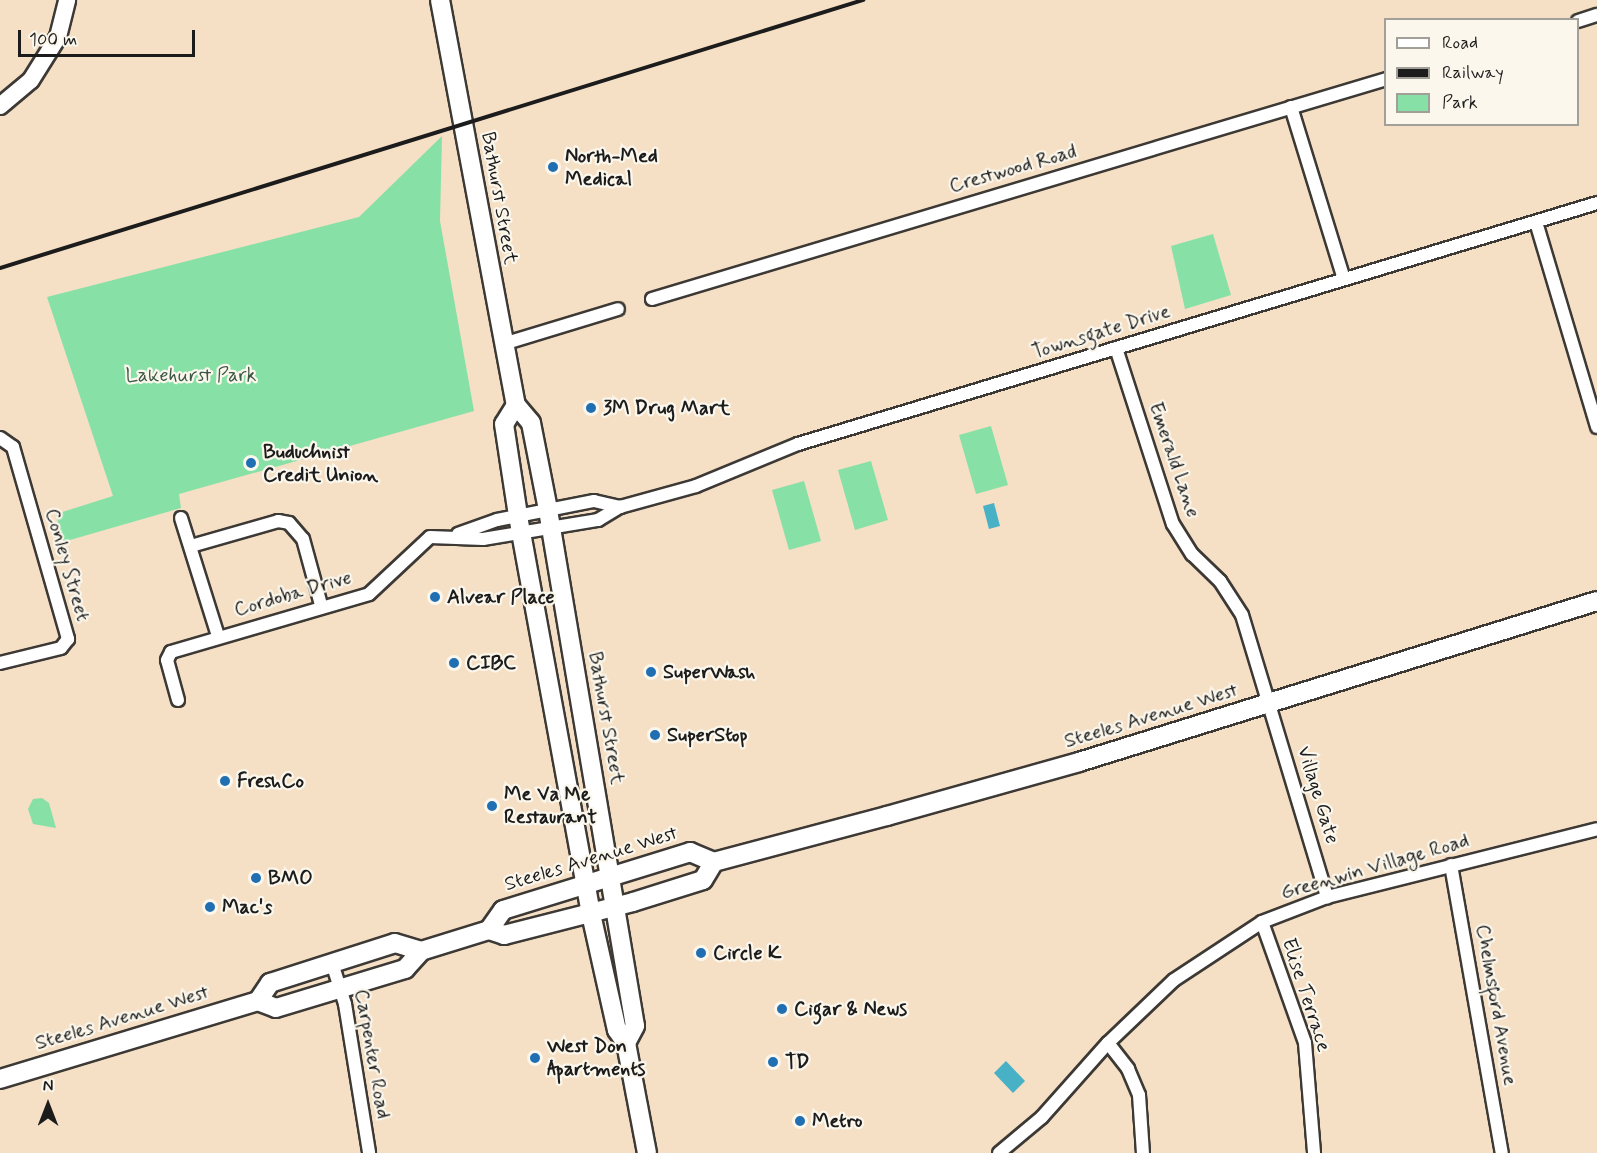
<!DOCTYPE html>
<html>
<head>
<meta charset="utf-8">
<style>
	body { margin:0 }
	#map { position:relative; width:1597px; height:1153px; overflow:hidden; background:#f5dfc5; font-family:Mynerve,sans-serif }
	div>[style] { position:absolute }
	.green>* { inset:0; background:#87e1a7 }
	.water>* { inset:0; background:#48b1c6 }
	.roads { filter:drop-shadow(2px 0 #3d3935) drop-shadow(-2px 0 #3d3935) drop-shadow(0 2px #3d3935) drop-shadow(0 -2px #3d3935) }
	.minor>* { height:12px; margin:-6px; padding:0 6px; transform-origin:6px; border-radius:6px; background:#fff }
	.tertiary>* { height:16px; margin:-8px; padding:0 8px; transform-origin:8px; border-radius:8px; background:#fff }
	.secondary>* { height:18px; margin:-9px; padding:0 9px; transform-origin:9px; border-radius:9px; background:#fff }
	.rail>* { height:4px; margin:-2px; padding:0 2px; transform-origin:2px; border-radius:2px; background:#1c1c1c }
	.dots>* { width:16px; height:16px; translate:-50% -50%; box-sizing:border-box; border:3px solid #fbf7ec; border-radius:50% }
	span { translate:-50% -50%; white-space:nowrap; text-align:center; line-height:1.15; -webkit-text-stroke:4.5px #fbf7ec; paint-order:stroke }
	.poi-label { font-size:20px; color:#1c1c1c; font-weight:700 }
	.left { translate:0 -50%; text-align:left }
	.street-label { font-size:20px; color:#1c1c1c }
	.park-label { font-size:20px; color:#3c5746 }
	.legend { position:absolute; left:1384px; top:18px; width:195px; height:108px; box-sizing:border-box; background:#fbf7ec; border:2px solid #a29f99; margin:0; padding:8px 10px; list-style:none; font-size:18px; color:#1c1c1c }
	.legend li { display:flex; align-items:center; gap:12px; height:30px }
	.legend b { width:30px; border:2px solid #a29f99 }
	.north { position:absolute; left:18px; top:1075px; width:60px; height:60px; -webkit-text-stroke:4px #fbf7ec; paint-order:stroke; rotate:0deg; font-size:16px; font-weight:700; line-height:24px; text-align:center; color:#1c1c1c }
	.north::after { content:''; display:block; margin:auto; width:21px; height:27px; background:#1c1c1c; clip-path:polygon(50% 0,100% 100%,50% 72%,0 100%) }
	.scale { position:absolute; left:18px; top:30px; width:177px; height:27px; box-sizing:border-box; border:3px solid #1c1c1c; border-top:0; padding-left:8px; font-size:18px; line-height:21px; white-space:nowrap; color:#1c1c1c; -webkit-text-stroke:4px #fbf7ec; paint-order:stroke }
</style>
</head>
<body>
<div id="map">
	<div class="green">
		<div style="clip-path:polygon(442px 136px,440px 221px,474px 411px,179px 494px,181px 508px,63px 542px,56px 514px,113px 496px,47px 297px,359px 217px)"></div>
		<div style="clip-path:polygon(1213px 234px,1231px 295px,1185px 309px,1171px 246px)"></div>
		<div style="clip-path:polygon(991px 426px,1008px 485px,976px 494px,959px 435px)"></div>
		<div style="clip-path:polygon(871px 461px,888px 520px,855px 530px,838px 470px)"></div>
		<div style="clip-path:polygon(804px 481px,821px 541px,789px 550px,772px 490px)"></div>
		<div style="clip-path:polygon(33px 799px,42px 798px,49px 803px,56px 828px,33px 824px,28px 809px)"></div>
	</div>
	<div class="water">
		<div style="clip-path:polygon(994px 503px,1000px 526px,989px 529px,983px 506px)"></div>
		<div style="clip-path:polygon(1006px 1061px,1025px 1081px,1013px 1093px,994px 1073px)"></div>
	</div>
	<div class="roads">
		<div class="minor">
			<div style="left:1578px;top:21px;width:20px;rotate:-18deg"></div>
			<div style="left:1291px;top:107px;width:180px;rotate:72.9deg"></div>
			<div style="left:1536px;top:222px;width:214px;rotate:73.4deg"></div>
			<div style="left:652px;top:299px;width:766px;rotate:-16.68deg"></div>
			<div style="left:503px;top:344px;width:120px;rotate:-16.9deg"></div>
			<div style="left:1116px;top:348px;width:185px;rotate:72.1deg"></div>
			<div style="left:1173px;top:524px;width:36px;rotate:58deg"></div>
			<div style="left:1192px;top:554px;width:39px;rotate:44deg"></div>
			<div style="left:1220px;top:581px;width:40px;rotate:57.1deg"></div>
			<div style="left:1242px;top:615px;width:295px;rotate:73.2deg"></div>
			<div style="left:0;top:438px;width:16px;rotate:35deg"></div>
			<div style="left:13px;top:447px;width:200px;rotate:74deg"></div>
			<div style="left:68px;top:639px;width:11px;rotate:128deg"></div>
			<div style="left:61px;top:648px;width:63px;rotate:166.2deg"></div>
			<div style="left:181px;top:518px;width:124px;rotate:72.6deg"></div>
			<div style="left:458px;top:534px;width:41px;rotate:-19.7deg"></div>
			<div style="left:497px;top:520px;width:99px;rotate:-11.1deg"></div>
			<div style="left:594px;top:501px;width:27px;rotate:13deg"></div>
			<div style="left:191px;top:546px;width:91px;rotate:-16deg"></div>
			<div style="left:278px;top:521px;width:11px;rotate:10deg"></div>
			<div style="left:289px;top:523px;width:21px;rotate:49deg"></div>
			<div style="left:303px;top:539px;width:68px;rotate:74.7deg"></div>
			<div style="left:178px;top:700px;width:41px;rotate:-105.4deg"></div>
			<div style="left:167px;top:660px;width:9px;rotate:-63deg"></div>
			<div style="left:171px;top:652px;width:206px;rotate:-16.3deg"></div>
			<div style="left:369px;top:594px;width:83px;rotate:-43.1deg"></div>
			<div style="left:430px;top:537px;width:53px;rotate:2.2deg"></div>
			<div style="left:483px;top:539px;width:117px;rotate:-9.4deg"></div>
			<div style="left:598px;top:520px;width:26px;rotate:-31deg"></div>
			<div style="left:620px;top:507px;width:79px;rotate:-15.4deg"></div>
			<div style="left:696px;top:486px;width:110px;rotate:-22.4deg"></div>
			<div style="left:798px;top:444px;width:835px;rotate:-16.78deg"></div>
			<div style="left:1451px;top:865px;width:292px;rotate:80deg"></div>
			<div style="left:1262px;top:922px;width:128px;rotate:70.4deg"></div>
			<div style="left:1305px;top:1043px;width:110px;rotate:85.3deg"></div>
			<div style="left:332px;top:963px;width:43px;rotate:72.4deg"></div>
			<div style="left:345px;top:1004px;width:151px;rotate:80.8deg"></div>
			<div style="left:1108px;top:1043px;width:33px;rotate:52deg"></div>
			<div style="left:1128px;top:1069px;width:28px;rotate:67deg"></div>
			<div style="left:1139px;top:1095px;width:58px;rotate:86.1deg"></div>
			<div style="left:999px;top:1153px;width:56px;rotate:-39.9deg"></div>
			<div style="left:1042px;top:1117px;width:99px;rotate:-48.3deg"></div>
			<div style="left:1108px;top:1043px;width:91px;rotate:-43.7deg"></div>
			<div style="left:1174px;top:980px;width:105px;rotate:-33.4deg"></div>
			<div style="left:1262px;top:922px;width:70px;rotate:-21deg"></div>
			<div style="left:1327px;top:897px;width:278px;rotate:-14.1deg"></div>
		</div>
		<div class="tertiary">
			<div style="left:0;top:106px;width:40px;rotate:-40deg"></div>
			<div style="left:31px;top:80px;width:51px;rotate:-57.9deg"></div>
			<div style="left:58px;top:37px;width:38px;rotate:-76deg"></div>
		</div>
		<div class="secondary">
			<div style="left:440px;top:0;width:412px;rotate:79.4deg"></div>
			<div style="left:516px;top:405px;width:23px;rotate:50deg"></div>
			<div style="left:531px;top:423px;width:89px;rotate:78.9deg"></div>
			<div style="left:548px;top:510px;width:523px;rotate:80.43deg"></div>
			<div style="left:635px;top:1026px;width:19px;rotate:118deg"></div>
			<div style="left:516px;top:405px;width:22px;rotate:122deg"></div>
			<div style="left:504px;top:424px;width:93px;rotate:81.3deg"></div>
			<div style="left:518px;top:516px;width:405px;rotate:79.6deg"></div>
			<div style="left:591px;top:914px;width:119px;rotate:77.4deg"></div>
			<div style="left:617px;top:1030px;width:16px;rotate:55deg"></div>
			<div style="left:626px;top:1043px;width:112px;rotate:79.2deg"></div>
			<div style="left:489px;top:930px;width:24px;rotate:-55deg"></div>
			<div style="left:503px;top:910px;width:196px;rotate:-17.2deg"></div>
			<div style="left:690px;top:852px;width:26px;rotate:23deg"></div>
			<div style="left:714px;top:862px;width:179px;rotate:-14.9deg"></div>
			<div style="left:887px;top:816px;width:199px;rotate:-15.7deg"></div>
			<div style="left:1079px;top:762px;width:542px;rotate:-17.27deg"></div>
			<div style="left:258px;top:1001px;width:19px;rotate:21deg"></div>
			<div style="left:276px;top:1008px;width:135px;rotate:-16.8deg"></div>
			<div style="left:405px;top:969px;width:24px;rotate:-48deg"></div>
			<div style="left:421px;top:951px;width:71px;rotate:-17.2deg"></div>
			<div style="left:489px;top:930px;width:16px;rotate:18deg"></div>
			<div style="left:504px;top:935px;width:133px;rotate:-14.3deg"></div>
			<div style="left:633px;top:902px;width:73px;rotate:-17.4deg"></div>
			<div style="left:703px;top:880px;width:21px;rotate:-59deg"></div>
			<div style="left:0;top:1079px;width:270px;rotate:-16.8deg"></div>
			<div style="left:258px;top:1001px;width:22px;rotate:-56deg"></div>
			<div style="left:270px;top:983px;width:131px;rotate:-17.7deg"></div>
			<div style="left:395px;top:943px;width:27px;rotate:17deg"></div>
		</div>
	</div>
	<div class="rail">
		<div style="left:0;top:268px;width:904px;rotate:-17.25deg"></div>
	</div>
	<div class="dots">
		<div style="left:553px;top:167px;background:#1f6fb2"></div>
		<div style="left:591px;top:408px;background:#1f6fb2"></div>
		<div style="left:251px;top:463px;background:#1f6fb2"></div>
		<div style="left:435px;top:597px;background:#1f6fb2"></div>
		<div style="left:454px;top:663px;background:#1f6fb2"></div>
		<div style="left:651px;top:672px;background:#1f6fb2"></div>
		<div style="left:655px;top:735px;background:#1f6fb2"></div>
		<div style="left:225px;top:781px;background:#1f6fb2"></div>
		<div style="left:492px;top:806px;background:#1f6fb2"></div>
		<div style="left:256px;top:878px;background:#1f6fb2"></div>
		<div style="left:210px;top:907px;background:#1f6fb2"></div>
		<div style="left:701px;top:953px;background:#1f6fb2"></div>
		<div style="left:782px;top:1009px;background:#1f6fb2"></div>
		<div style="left:535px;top:1058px;background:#1f6fb2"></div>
		<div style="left:773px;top:1062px;background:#1f6fb2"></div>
		<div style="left:800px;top:1121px;background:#1f6fb2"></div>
	</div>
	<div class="poi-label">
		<span class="left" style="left:565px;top:168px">North-Med<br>Medical</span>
		<span class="left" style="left:603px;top:408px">3M Drug Mart</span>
		<span class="left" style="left:263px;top:464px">Buduchnist<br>Credit Union</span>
		<span class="left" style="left:447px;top:597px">Alvear Place</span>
		<span class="left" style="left:466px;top:663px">CIBC</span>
		<span class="left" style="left:663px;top:672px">SuperWash</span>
		<span class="left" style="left:667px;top:735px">SuperStop</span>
		<span class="left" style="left:237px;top:781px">FreshCo</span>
		<span class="left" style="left:504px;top:806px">Me Va Me<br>Restaurant</span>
		<span class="left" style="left:268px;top:878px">BMO</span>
		<span class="left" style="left:222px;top:907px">Mac's</span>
		<span class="left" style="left:713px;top:953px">Circle K</span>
		<span class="left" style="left:794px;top:1009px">Cigar &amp; News</span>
		<span class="left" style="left:547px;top:1058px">West Don<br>Apartments</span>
		<span class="left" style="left:785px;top:1062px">TD</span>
		<span class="left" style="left:812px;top:1121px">Metro</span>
	</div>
	<div class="street-label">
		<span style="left:1013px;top:169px;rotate:-16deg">Crestwood Road</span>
		<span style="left:499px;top:198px;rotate:80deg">Bathurst Street</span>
		<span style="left:1101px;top:332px;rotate:-17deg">Townsgate Drive</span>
		<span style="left:1174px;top:460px;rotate:71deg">Emerald Lane</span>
		<span style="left:67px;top:565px;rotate:74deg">Conley Street</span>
		<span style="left:293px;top:594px;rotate:-16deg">Cordoba Drive</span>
		<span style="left:1151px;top:716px;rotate:-17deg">Steeles Avenue West</span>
		<span style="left:606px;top:718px;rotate:80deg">Bathurst Street</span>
		<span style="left:1318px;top:795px;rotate:73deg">Village Gate</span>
		<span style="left:591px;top:859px;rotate:-17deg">Steeles Avenue West</span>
		<span style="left:1375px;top:867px;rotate:-16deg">Greenwin Village Road</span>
		<span style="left:1306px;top:995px;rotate:72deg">Elise Terrace</span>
		<span style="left:1496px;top:1005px;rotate:80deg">Chelmsford Avenue</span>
		<span style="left:122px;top:1018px;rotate:-17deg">Steeles Avenue West</span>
		<span style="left:372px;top:1054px;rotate:80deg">Carpenter Road</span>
	</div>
	<div class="park-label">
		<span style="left:191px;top:375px">Lakehurst Park</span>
	</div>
	<ul class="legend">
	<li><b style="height:8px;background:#fff"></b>Road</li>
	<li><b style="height:8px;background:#1c1c1c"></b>Railway</li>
	<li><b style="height:16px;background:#87e1a7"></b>Park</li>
	</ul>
	<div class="north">N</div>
	<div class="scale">100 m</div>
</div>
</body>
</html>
